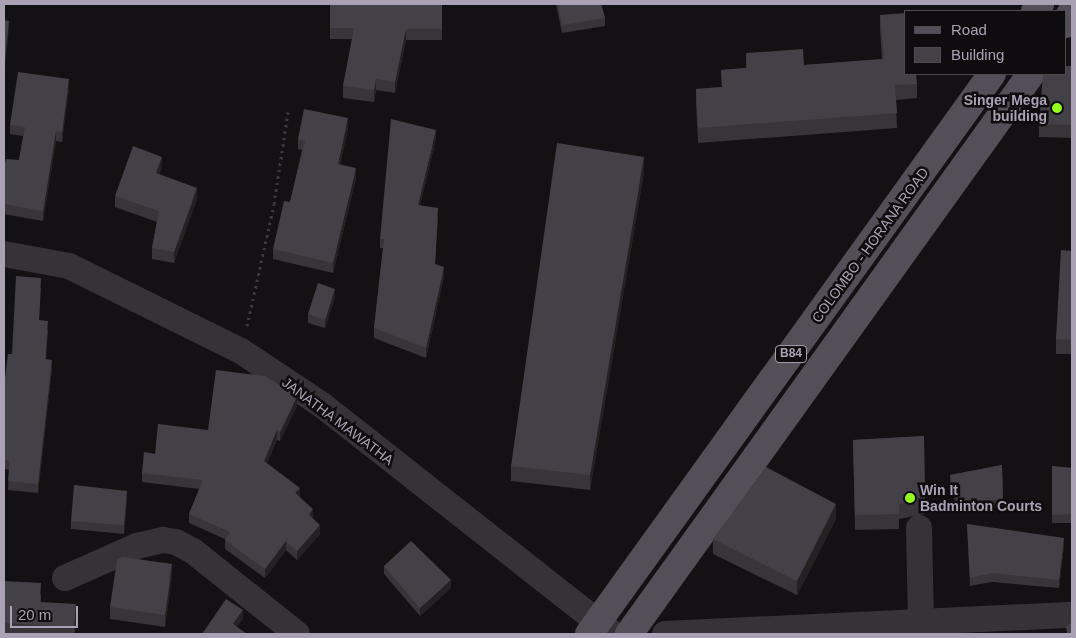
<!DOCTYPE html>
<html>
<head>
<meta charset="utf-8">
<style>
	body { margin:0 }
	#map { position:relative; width:1076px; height:638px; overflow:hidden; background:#131113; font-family:Arial,sans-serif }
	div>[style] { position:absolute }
	.path>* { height:3px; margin-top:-1.5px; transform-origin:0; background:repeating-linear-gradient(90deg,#3c383f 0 2.5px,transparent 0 6.5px) }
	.minor>* { height:26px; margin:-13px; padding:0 13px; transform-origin:13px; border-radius:13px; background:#363238 }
	.major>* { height:28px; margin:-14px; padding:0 14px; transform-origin:14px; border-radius:14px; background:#544e58 }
	.wall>* { inset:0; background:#383439 }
	.shaded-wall>* { inset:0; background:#242124 }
	.building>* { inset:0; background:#444047 }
	.dots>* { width:14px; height:14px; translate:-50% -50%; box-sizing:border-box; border:2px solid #0e0c0e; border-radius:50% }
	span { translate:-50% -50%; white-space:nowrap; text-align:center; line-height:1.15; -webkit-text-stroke:5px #0e0c0e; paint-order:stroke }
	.shield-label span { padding:1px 4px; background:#0e0c0e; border:1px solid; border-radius:4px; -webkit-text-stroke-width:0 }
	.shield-label { font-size:12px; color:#aba1b5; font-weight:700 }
	.poi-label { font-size:14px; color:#aba1b5; font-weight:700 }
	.right { translate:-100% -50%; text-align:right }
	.left { translate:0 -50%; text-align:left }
	.street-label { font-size:14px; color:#aba1b5 }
	.frame { position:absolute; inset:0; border:5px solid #aba1b5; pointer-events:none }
	.legend { position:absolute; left:904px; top:10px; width:162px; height:65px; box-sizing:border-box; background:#0e0c0e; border:1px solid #4d4851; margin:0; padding:6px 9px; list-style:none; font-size:15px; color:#aba1b5 }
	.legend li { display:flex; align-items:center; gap:10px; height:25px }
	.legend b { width:25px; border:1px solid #4d4851 }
	.scale { position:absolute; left:10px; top:606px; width:68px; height:22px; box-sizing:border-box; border:2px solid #aba1b5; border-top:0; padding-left:6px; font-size:15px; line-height:18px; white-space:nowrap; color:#aba1b5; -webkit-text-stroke:4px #0e0c0e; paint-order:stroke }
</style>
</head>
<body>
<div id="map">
	<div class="path">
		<div style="left:247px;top:326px;width:125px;rotate:-77.5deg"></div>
		<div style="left:274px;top:204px;width:93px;rotate:-81.3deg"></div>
	</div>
	<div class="minor">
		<div style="left:4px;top:254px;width:66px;rotate:10.5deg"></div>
		<div style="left:69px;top:266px;width:192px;rotate:26.3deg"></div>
		<div style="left:241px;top:351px;width:97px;rotate:33.7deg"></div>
		<div style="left:322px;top:405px;width:370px;rotate:38.2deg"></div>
		<div style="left:919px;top:528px;width:94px;rotate:88.8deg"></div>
		<div style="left:65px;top:578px;width:79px;rotate:-24deg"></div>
		<div style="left:137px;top:546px;width:27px;rotate:-13deg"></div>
		<div style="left:163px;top:540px;width:13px;rotate:9deg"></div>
		<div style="left:176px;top:542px;width:19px;rotate:28deg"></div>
		<div style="left:193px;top:551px;width:133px;rotate:38.6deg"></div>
		<div style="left:665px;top:634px;width:407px;rotate:-2.7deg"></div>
	</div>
	<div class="major">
		<div style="left:1035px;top:11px;width:9px;rotate:-54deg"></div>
		<div style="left:1065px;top:24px;width:15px;rotate:-62deg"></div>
		<div style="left:589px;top:634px;width:690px;rotate:-54.26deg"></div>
		<div style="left:629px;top:634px;width:689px;rotate:-54.33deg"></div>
	</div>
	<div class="wall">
		<div style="clip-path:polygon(330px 4px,442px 4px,442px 40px,406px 40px,395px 93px,376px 90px,374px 102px,343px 98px,343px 86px,352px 39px,330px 39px)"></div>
		<div style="clip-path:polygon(556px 4px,601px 4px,605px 18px,605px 26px,562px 33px)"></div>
		<div style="clip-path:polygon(880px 15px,917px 84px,917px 98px,896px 100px,897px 128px,698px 143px,696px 104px,696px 89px,722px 87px,721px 70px,746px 68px,746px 53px,804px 65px,882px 59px,880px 30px)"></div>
		<div style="clip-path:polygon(1072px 66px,1072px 138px,1039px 137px,1039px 124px)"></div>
		<div style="clip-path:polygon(69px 89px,62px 142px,56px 141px,43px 221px,4px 214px,4px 216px,4px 161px,5px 163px,19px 160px,23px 136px,10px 134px,10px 125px)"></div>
		<div style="clip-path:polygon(348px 128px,340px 165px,356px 178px,333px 273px,273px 259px,273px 249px,290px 202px,302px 150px,298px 149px,298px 139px)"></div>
		<div style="clip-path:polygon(436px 139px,420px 205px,438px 217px,435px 264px,444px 276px,426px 358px,374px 338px,374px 328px,383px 248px,380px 248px,380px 239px)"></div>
		<div style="clip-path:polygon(162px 167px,159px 174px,197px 199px,174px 263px,152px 259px,152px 248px,157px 222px,115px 207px,115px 196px)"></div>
		<div style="clip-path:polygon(644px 172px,590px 490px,511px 481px,511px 466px)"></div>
		<div style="clip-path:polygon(1072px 251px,1072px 354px,1056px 354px,1056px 339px)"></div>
		<div style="clip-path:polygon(41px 287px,39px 320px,48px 330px,46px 359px,52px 369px,38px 493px,8px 490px,9px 470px,4px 469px,4px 386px,12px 354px)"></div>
		<div style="clip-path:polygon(335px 297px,325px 328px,308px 323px,308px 314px)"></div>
		<div style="clip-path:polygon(297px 406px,280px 441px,277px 440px,267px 463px,300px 497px,313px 518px,320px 534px,297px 560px,286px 550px,265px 578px,225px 549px,225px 539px,189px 523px,189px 514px,199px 489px,142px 482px,142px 473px,155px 454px)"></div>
		<div style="clip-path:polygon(924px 436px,925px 514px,899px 519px,899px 529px,855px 530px,853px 440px)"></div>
		<div style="clip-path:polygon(1002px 465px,1003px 507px,958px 512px,950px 484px,950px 475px)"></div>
		<div style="clip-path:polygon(1052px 466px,1072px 468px,1072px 523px,1052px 523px)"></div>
		<div style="clip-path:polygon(127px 499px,124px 534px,71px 529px,71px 521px)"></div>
		<div style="clip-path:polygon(836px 519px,797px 595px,713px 554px,713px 539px)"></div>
		<div style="clip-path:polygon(967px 524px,1064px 546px,1059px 588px,992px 582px,970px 586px)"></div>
		<div style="clip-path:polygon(384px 566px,451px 588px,420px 616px,384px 574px)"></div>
		<div style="clip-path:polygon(172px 576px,165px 627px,110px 619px,110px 607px)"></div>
		<div style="clip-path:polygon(4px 581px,41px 595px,41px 602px,76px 616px,75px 634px,4px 634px)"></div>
	</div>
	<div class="shaded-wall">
		<div style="clip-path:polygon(9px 21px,9px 29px,4px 78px,4px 70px)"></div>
		<div style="clip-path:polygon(406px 29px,406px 40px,395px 93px,395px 82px)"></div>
		<div style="clip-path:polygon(69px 79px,69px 89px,62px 142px,62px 132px)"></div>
		<div style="clip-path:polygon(376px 79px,376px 90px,374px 102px,374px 90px)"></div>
		<div style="clip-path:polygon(348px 118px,348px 128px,338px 174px,338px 164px)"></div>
		<div style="clip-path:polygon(436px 130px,436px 139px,418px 214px,418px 205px)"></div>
		<div style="clip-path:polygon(56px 131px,56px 141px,43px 221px,43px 211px)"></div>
		<div style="clip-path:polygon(162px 157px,162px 167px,156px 184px,156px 173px)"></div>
		<div style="clip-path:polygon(644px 157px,644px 172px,590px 490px,590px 475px)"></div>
		<div style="clip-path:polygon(356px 168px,356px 178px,333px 273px,333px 263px)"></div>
		<div style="clip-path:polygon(197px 188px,197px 199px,174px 263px,174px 252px)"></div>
		<div style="clip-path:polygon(444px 267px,444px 276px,426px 358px,426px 348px)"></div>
		<div style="clip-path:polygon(335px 289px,335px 297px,325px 328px,325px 320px)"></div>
		<div style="clip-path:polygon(52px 360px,52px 369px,38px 493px,38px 484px)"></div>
		<div style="clip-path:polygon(297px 397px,297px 406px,280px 441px,280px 432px)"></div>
		<div style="clip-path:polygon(277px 430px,277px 440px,264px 470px,264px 461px)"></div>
		<div style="clip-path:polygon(300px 488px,300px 497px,295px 493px)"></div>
		<div style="clip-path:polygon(127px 491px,127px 499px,124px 534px,124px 525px)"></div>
		<div style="clip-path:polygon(836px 504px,836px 519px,797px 595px,797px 581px)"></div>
		<div style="clip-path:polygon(313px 509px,313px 518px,309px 515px)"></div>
		<div style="clip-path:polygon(320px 525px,320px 534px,297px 560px,297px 551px)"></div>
		<div style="clip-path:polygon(1064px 538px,1064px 546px,1059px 588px,1059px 580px)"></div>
		<div style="clip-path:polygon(286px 541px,286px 550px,265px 578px,265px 569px)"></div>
		<div style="clip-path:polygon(172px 564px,172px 576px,165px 627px,165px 615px)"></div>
		<div style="clip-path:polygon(451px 580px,451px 588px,420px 616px,420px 608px)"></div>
		<div style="clip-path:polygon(76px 604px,76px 616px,74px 634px,74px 627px)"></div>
		<div style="clip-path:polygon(243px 610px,243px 619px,233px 632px,233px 624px)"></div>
	</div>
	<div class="building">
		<div style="clip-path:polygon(330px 4px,442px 4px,442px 29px,406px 29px,395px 82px,376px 79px,374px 90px,343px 86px,354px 28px,330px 28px)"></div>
		<div style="clip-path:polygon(558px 4px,601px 4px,605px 18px,562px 25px)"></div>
		<div style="clip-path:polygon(905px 13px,905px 74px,916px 74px,917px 84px,895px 85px,897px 113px,698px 128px,696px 89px,722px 87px,721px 70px,747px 68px,746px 53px,803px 49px,804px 65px,884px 59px,880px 15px)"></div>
		<div style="clip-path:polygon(4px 20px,9px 21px,4px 70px)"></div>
		<div style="clip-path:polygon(1065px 66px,1072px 66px,1072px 125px,1039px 124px,1043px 74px,1065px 74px)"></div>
		<div style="clip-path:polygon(18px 72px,69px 79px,62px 132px,56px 131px,43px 211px,4px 204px,4px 207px,4px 161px,5px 163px,6px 159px,19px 160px,25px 127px,10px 125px)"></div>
		<div style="clip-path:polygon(304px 109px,348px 118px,338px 164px,356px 168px,333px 263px,273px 249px,284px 201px,290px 202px,305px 141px,298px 139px)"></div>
		<div style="clip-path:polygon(391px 119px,436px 130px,418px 205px,438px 208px,435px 264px,444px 267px,426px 348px,374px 328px,384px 239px,380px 239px)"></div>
		<div style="clip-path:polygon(557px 143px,644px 157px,590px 475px,511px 466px)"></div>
		<div style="clip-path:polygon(133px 146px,162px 157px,156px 173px,197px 188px,174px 252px,152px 248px,159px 211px,115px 196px)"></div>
		<div style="clip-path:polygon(1061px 250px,1072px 251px,1072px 340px,1056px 339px)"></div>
		<div style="clip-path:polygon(16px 276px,41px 278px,39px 320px,48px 321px,45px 359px,52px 360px,38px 484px,8px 481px,10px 461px,4px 460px,4px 386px,8px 354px,12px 354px)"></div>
		<div style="clip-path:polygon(318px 283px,335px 289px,325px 320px,308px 314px)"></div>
		<div style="clip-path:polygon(216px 370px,265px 376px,297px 397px,280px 432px,277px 430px,264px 461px,300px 488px,295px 493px,313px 509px,309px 515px,320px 525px,297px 551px,286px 541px,265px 569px,225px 540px,230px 532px,189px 514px,203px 480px,142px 473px,144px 452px,155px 454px,158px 424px,208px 430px)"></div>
		<div style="clip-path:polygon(924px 436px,925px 500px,899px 504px,899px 514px,855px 515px,853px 440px)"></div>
		<div style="clip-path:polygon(1002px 465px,1003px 499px,958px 504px,950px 475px)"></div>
		<div style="clip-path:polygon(1052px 466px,1072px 468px,1072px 514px,1052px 515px)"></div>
		<div style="clip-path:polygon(766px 467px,836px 504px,797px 581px,713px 539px)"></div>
		<div style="clip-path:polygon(74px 485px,127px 491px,124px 525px,71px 521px)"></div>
		<div style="clip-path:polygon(967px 524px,1064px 538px,1059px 580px,992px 573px,970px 578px)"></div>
		<div style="clip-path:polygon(411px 541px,451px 580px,420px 608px,384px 566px)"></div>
		<div style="clip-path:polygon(123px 557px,172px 564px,165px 615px,110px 607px,117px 560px)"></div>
		<div style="clip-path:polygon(4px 581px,41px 583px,40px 602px,76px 604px,74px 627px,4px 623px)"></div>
		<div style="clip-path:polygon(226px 599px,243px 610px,233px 624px,247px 634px,202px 634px)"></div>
		<div style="clip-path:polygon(1072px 623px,1072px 634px,1067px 634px,1066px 626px)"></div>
		<div style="clip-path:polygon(910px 633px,910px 634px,891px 634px)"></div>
	</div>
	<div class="dots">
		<div style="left:1057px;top:108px;background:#95ff1d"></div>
		<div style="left:910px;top:498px;background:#95ff1d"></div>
	</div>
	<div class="shield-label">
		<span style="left:791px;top:354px">B84</span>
	</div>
	<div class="poi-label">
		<span class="right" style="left:1047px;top:108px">Singer Mega<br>building</span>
		<span class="left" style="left:920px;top:498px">Win It<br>Badminton Courts</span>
	</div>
	<div class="street-label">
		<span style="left:870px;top:245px;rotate:-54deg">COLOMBO - HORANA ROAD</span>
		<span style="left:338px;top:421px;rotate:37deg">JANATHA MAWATHA</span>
	</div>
	<div class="frame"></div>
	<ul class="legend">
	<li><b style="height:6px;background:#544e58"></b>Road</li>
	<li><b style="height:14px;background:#444047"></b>Building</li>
	</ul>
	<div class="scale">20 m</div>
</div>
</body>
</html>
